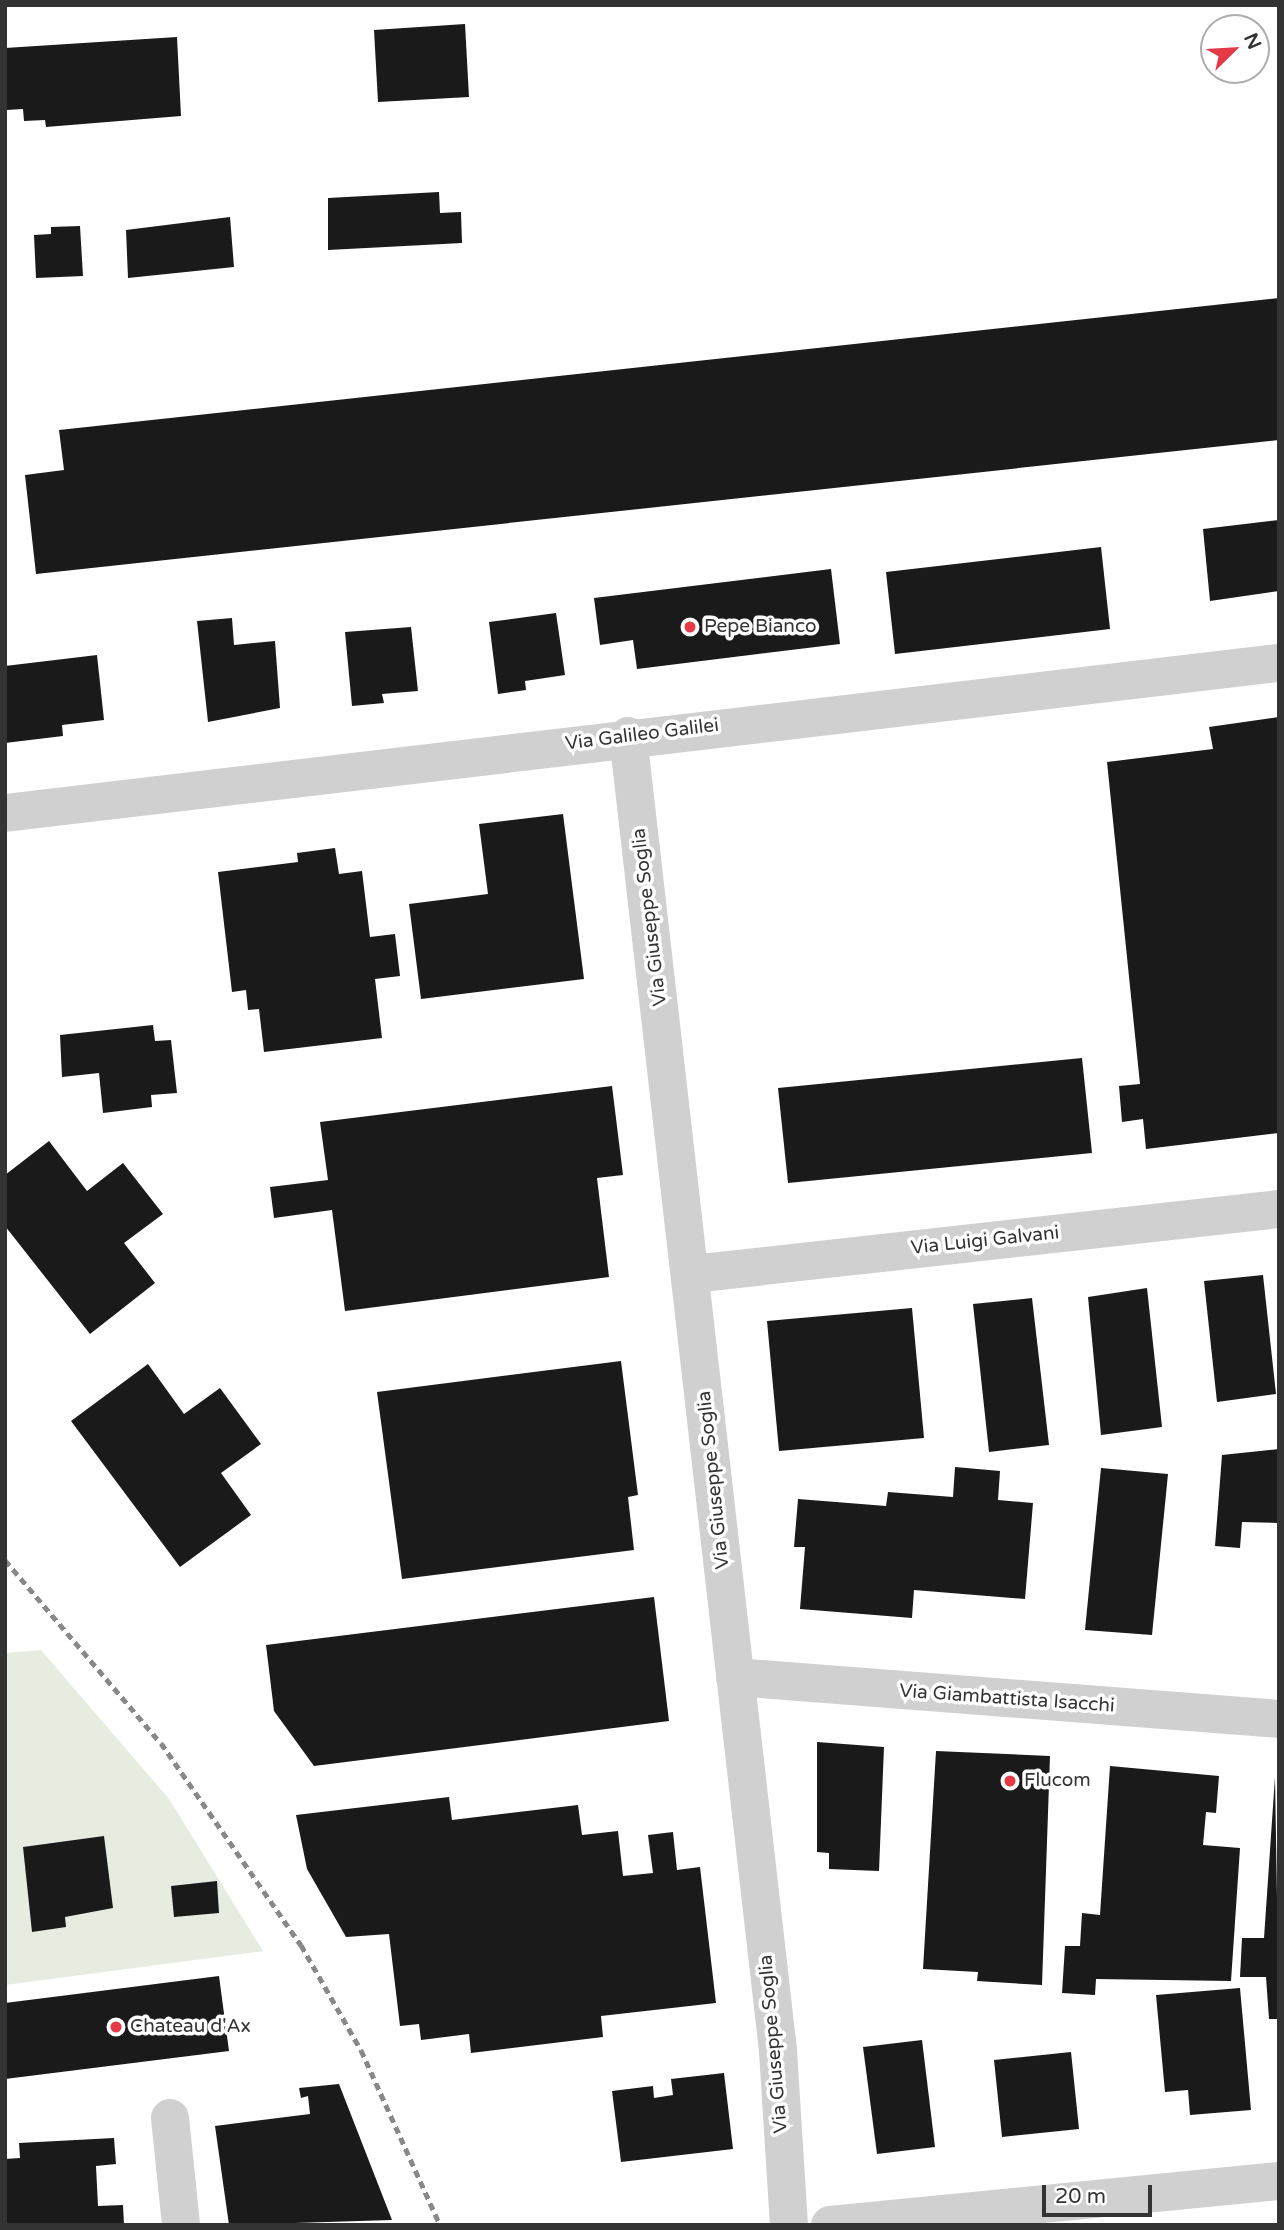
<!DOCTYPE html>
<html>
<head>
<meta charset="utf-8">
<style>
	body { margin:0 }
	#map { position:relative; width:1284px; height:2230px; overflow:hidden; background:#fff; font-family:"Varela Round",sans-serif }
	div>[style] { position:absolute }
	.green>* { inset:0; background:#e6ecdf }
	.building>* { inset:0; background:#1a1a1a }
	.minor>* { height:38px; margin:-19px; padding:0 19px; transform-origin:19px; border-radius:19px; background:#d0d0d0 }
	.rail>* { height:5px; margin-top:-2.5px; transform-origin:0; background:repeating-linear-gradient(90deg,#888 0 7px,transparent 0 12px) }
	.dots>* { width:19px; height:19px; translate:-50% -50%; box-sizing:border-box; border:4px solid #fff; border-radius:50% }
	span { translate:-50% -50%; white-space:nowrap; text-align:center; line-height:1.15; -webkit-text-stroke:7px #fff; paint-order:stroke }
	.poi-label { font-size:19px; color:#333 }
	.left { translate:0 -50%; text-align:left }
	.street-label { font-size:19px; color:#333 }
	.frame { position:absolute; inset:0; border:7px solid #333; pointer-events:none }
	.north { position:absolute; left:1200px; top:14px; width:70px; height:70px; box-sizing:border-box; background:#fff; border:2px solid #adadad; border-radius:50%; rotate:66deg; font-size:19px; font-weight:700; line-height:28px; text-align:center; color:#333 }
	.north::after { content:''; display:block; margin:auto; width:24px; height:32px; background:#e63946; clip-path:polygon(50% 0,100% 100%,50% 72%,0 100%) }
	.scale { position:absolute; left:1042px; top:2185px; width:110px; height:32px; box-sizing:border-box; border:4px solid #333; border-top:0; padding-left:9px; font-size:21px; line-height:24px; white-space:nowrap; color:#333; -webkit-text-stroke:5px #fff; paint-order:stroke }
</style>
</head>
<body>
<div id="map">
	<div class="green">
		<div style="clip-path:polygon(41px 1650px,169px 1799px,263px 1951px,5px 1985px,5px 1653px)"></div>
	</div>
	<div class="building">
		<div style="clip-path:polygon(465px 24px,469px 97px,378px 102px,374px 30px)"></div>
		<div style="clip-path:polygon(177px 37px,181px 116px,46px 127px,45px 120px,24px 121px,23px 109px,6px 110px,5px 48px)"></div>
		<div style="clip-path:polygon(439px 192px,440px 213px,461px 212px,462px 243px,328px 250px,328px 198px)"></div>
		<div style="clip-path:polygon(230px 217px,234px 267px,128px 278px,126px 230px)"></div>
		<div style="clip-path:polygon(80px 226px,83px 276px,36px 278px,34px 235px,51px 234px,51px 227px)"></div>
		<div style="clip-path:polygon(1279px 298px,1279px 440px,36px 574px,25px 475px,64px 470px,59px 430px)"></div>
		<div style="clip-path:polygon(1279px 520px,1279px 591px,1210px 601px,1203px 529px)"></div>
		<div style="clip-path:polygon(1101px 547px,1110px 629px,895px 654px,886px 572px)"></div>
		<div style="clip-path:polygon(831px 569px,840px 644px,637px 669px,633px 640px,600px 645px,594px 598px)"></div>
		<div style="clip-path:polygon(556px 613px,565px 675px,525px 681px,526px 690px,498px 694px,489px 622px)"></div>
		<div style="clip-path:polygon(232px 618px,234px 645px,275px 641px,280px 708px,208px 722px,197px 621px)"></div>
		<div style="clip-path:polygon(411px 627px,418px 691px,382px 694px,384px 703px,352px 706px,345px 632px)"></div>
		<div style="clip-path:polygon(97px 655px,104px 720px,62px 725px,63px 736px,5px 743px,5px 666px)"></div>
		<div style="clip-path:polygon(1279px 717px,1279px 1133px,1146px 1149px,1143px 1119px,1122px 1122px,1119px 1086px,1140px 1084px,1107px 762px,1213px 749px,1209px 727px)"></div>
		<div style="clip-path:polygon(563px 814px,584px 979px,421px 999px,409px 904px,488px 894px,479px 824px)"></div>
		<div style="clip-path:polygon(335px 848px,339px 874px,362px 871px,370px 937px,395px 934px,400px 976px,375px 979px,382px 1038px,264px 1052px,259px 1009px,248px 1010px,246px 990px,232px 992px,218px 872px,298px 862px,297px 853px)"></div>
		<div style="clip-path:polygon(153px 1025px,155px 1041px,171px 1040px,177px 1093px,151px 1095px,152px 1107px,103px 1113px,99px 1073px,62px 1077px,60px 1035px)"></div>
		<div style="clip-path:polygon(1082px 1058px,1092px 1153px,788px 1183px,778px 1088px)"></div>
		<div style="clip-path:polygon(612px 1086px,623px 1175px,597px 1178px,609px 1277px,345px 1311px,332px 1210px,274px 1218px,270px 1187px,328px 1180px,320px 1122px)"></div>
		<div style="clip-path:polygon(49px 1141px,87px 1191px,123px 1163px,163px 1214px,124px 1243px,155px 1283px,90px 1334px,5px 1226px,5px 1175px)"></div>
		<div style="clip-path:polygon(1263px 1275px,1276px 1394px,1217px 1402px,1204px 1281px)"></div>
		<div style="clip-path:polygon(1147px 1288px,1162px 1427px,1101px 1435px,1088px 1297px)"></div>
		<div style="clip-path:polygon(1032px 1298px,1049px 1445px,989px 1452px,973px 1304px)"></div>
		<div style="clip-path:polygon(912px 1308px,924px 1438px,779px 1451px,767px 1321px)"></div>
		<div style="clip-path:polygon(621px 1361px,638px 1495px,628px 1497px,634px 1550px,402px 1579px,377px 1392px)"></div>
		<div style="clip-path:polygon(148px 1364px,184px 1414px,220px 1388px,261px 1444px,221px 1473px,251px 1515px,180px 1567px,71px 1421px)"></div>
		<div style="clip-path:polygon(1279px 1449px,1279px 1523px,1242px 1522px,1240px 1548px,1215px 1546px,1222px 1455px)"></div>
		<div style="clip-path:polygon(955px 1467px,1000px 1471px,998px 1500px,1033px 1503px,1025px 1599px,914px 1590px,912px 1618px,800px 1609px,805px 1547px,794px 1547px,798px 1499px,886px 1506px,888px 1492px,953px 1497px)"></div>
		<div style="clip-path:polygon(1101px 1468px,1168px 1474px,1152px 1635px,1085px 1630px)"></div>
		<div style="clip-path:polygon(654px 1597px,669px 1721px,314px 1766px,274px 1711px,266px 1645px)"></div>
		<div style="clip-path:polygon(817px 1742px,884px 1747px,879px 1871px,829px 1869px,829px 1853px,817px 1852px)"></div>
		<div style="clip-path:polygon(936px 1751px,1050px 1756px,1042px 1985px,977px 1981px,978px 1972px,923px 1969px)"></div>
		<div style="clip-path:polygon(1110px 1766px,1219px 1776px,1216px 1813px,1206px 1812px,1203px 1845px,1240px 1848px,1231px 1981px,1096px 1979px,1095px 1995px,1062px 1993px,1065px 1946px,1080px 1946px,1082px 1913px,1100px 1915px)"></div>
		<div style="clip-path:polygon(1275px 1777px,1279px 2019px,1269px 2019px,1266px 1977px,1240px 1977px,1242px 1938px,1264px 1938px)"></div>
		<div style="clip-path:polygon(449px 1797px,452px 1820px,578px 1805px,582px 1835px,618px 1831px,623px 1876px,653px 1873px,648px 1835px,673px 1832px,677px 1870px,700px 1867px,716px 2003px,601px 2016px,603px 2037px,471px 2053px,469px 2034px,421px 2040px,419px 2024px,400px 2026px,389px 1934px,346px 1937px,307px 1869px,296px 1815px)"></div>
		<div style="clip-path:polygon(104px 1836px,113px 1908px,65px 1917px,66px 1927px,32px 1932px,23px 1847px)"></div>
		<div style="clip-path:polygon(217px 1881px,219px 1913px,174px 1917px,171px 1886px)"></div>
		<div style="clip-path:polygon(219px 1976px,229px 2051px,5px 2079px,5px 2003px)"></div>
		<div style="clip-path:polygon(1240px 1988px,1251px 2110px,1190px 2115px,1188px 2090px,1165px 2092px,1156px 1995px)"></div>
		<div style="clip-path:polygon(922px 2040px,935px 2147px,877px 2154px,863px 2047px)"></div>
		<div style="clip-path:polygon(1071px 2052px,1079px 2129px,1002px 2137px,994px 2060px)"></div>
		<div style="clip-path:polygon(724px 2073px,733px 2149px,621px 2162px,612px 2091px,653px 2086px,654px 2098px,673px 2095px,671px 2079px)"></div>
		<div style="clip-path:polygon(339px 2084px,392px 2220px,229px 2225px,215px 2126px,310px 2114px,308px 2096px,301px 2098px,299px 2088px)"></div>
		<div style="clip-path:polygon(114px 2138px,116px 2164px,96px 2166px,98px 2206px,123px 2205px,124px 2225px,5px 2225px,5px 2159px,20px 2158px,19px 2143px)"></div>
	</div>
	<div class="minor">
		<div style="left:628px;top:736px;width:1324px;rotate:83.49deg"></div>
		<div style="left:778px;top:2051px;width:174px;rotate:86.4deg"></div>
		<div style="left:5px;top:813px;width:1283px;rotate:-6.72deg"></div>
		<div style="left:692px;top:1274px;width:591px;rotate:-6.32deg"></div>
		<div style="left:735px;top:1677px;width:546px;rotate:4.41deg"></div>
		<div style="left:170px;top:2118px;width:108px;rotate:84.1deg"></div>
		<div style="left:830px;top:2225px;width:451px;rotate:-5.6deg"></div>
	</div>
	<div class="rail">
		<div style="left:5px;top:1560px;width:240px;rotate:49.6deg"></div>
		<div style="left:161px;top:1743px;width:246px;rotate:55.3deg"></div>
		<div style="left:301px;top:1945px;width:121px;rotate:60.3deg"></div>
		<div style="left:361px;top:2050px;width:192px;rotate:65.7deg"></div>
	</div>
	<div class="dots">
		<div style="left:690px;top:627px;background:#e63946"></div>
		<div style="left:1010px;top:1781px;background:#e63946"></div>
		<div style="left:116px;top:2027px;background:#e63946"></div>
	</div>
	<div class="poi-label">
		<span class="left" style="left:704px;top:627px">Pepe Bianco</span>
		<span class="left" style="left:1024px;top:1781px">Flucom</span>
		<span class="left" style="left:130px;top:2027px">Chateau d'Ax</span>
	</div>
	<div class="street-label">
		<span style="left:642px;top:735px;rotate:-7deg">Via Galileo Galilei</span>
		<span style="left:650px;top:917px;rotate:-97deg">Via Giuseppe Soglia</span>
		<span style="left:985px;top:1241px;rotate:-6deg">Via Luigi Galvani</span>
		<span style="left:714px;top:1480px;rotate:-96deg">Via Giuseppe Soglia</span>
		<span style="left:1007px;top:1699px;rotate:4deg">Via Giambattista Isacchi</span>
		<span style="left:774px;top:2044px;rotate:-95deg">Via Giuseppe Soglia</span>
	</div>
	<div class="frame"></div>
	<div class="north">N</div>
	<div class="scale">20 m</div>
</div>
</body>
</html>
